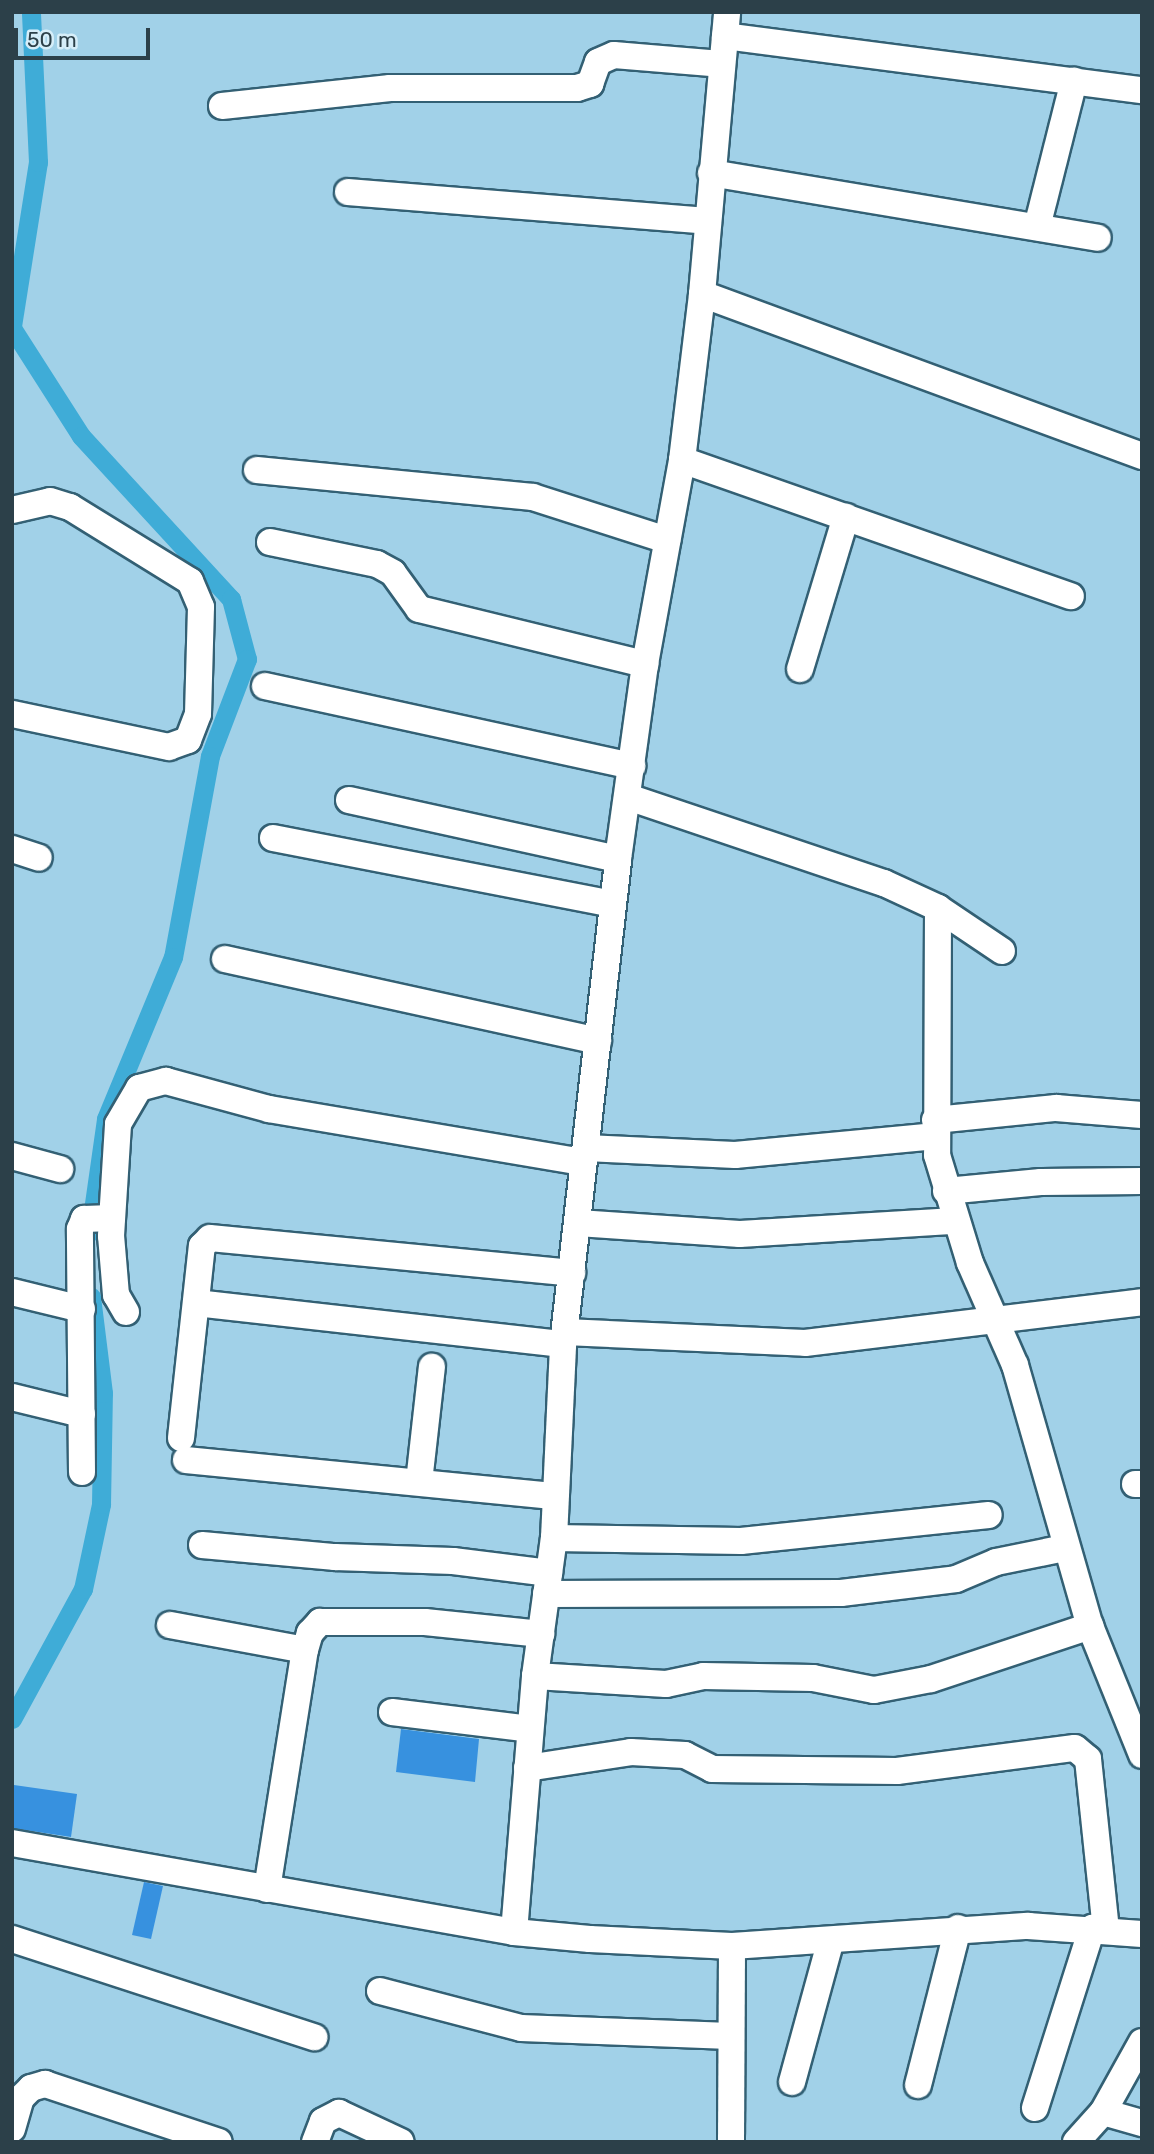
<!DOCTYPE html>
<html>
<head>
<meta charset="utf-8">
<style>
	body { margin:0 }
	#map { position:relative; width:1154px; height:2154px; overflow:hidden; background:#a1d1e8; font-family:Rubik,sans-serif }
	div>[style] { position:absolute }
	.canal>* { height:19px; margin:-9.5px; padding:0 9.5px; transform-origin:9.5px; border-radius:9.5px; background:#3facd7 }
	.building>* { inset:0; background:#3791df }
	.roads { filter:drop-shadow(2px 0 #336074) drop-shadow(-2px 0 #336074) drop-shadow(0 2px #336074) drop-shadow(0 -2px #336074) }
	.minor>* { height:26px; margin:-13px; padding:0 13px; transform-origin:13px; border-radius:13px; background:#fff }
	span { translate:-50% -50%; white-space:nowrap; text-align:center; line-height:1.15; -webkit-text-stroke:5px #d6eef9; paint-order:stroke }
	.frame { position:absolute; inset:0; border:14px solid #2c4049; pointer-events:none }
	.scale { position:absolute; left:14px; top:28px; width:136px; height:32px; box-sizing:border-box; border:4px solid #2c4049; border-top:0; padding-left:9px; font-size:21px; line-height:24px; white-space:nowrap; color:#2c4049; -webkit-text-stroke:5px #d6eef9; paint-order:stroke }
</style>
</head>
<body>
<div id="map">
	<div class="canal">
		<div style="left:12px;top:326px;width:166px;rotate:-81deg"></div>
		<div style="left:38px;top:162px;width:150px;rotate:-92.7deg"></div>
		<div style="left:12px;top:328px;width:128px;rotate:57.4deg"></div>
		<div style="left:81px;top:436px;width:222px;rotate:47.4deg"></div>
		<div style="left:231px;top:599px;width:62px;rotate:75.1deg"></div>
		<div style="left:247px;top:659px;width:104px;rotate:110.9deg"></div>
		<div style="left:210px;top:756px;width:204px;rotate:100.4deg"></div>
		<div style="left:173px;top:957px;width:175px;rotate:112.5deg"></div>
		<div style="left:106px;top:1119px;width:114px;rotate:98.1deg"></div>
		<div style="left:12px;top:1719px;width:148px;rotate:-61.4deg"></div>
		<div style="left:83px;top:1589px;width:87px;rotate:-78deg"></div>
		<div style="left:101px;top:1504px;width:111px;rotate:-89deg"></div>
		<div style="left:103px;top:1393px;width:97px;rotate:-97.1deg"></div>
	</div>
	<div class="building">
		<div style="clip-path:polygon(401px 1729px,479px 1739px,475px 1782px,396px 1772px)"></div>
		<div style="clip-path:polygon(14px 1785px,77px 1794px,71px 1837px,12px 1828px)"></div>
		<div style="clip-path:polygon(144px 1882px,163px 1886px,151px 1939px,132px 1935px)"></div>
	</div>
	<div class="roads">
		<div class="minor">
			<div style="left:725px;top:36px;width:420px;rotate:7.4deg"></div>
			<div style="left:222px;top:106px;width:169px;rotate:-6.1deg"></div>
			<div style="left:390px;top:88px;width:187px"></div>
			<div style="left:577px;top:88px;width:14px;rotate:-17deg"></div>
			<div style="left:590px;top:84px;width:23px;rotate:-70deg"></div>
			<div style="left:598px;top:62px;width:17px;rotate:-24deg"></div>
			<div style="left:614px;top:55px;width:108px;rotate:4.8deg"></div>
			<div style="left:711px;top:173px;width:392px;rotate:9.5deg"></div>
			<div style="left:348px;top:192px;width:360px;rotate:4.6deg"></div>
			<div style="left:1037px;top:227px;width:151px;rotate:-75.8deg"></div>
			<div style="left:702px;top:294px;width:469px;rotate:20.2deg"></div>
			<div style="left:682px;top:460px;width:412px;rotate:19.3deg"></div>
			<div style="left:257px;top:470px;width:277px;rotate:5.6deg"></div>
			<div style="left:533px;top:497px;width:141px;rotate:17.8deg"></div>
			<div style="left:12px;top:510px;width:39px;rotate:-13deg"></div>
			<div style="left:50px;top:501px;width:21px;rotate:17deg"></div>
			<div style="left:70px;top:507px;width:141px;rotate:31.7deg"></div>
			<div style="left:190px;top:581px;width:28px;rotate:67deg"></div>
			<div style="left:201px;top:607px;width:107px;rotate:91.6deg"></div>
			<div style="left:198px;top:714px;width:28px;rotate:111deg"></div>
			<div style="left:188px;top:740px;width:20px;rotate:160deg"></div>
			<div style="left:169px;top:747px;width:160px;rotate:-168.1deg"></div>
			<div style="left:270px;top:542px;width:109px;rotate:11.6deg"></div>
			<div style="left:377px;top:564px;width:18px;rotate:29deg"></div>
			<div style="left:393px;top:573px;width:44px;rotate:54.2deg"></div>
			<div style="left:419px;top:609px;width:233px;rotate:13.7deg"></div>
			<div style="left:800px;top:669px;width:159px;rotate:-73.2deg"></div>
			<div style="left:265px;top:686px;width:376px;rotate:12.3deg"></div>
			<div style="left:628px;top:797px;width:270px;rotate:18.6deg"></div>
			<div style="left:884px;top:883px;width:60px;rotate:24.8deg"></div>
			<div style="left:938px;top:908px;width:77px;rotate:33.9deg"></div>
			<div style="left:349px;top:800px;width:275px;rotate:12.4deg"></div>
			<div style="left:273px;top:838px;width:345px;rotate:11deg"></div>
			<div style="left:12px;top:849px;width:28px;rotate:18deg"></div>
			<div style="left:938px;top:908px;width:247px;rotate:90.2deg"></div>
			<div style="left:937px;top:1155px;width:113px;rotate:73deg"></div>
			<div style="left:970px;top:1263px;width:111px;rotate:66.2deg"></div>
			<div style="left:1015px;top:1365px;width:272px;rotate:74deg"></div>
			<div style="left:1090px;top:1626px;width:139px;rotate:68deg"></div>
			<div style="left:225px;top:959px;width:382px;rotate:12.4deg"></div>
			<div style="left:935px;top:1120px;width:122px;rotate:-5.7deg"></div>
			<div style="left:1056px;top:1108px;width:86px;rotate:4.7deg"></div>
			<div style="left:586px;top:1148px;width:149px;rotate:2.7deg"></div>
			<div style="left:735px;top:1155px;width:202px;rotate:-5.4deg"></div>
			<div style="left:12px;top:1156px;width:50px;rotate:15.2deg"></div>
			<div style="left:946px;top:1191px;width:95px;rotate:-5.4deg"></div>
			<div style="left:1041px;top:1182px;width:101px;rotate:-0.6deg"></div>
			<div style="left:578px;top:1223px;width:162px;rotate:3.9deg"></div>
			<div style="left:740px;top:1234px;width:215px;rotate:-3.5deg"></div>
			<div style="left:12px;top:1292px;width:72px;rotate:13.7deg"></div>
			<div style="left:196px;top:1303px;width:369px;rotate:6.4deg"></div>
			<div style="left:126px;top:1312px;width:20px;rotate:-120deg"></div>
			<div style="left:116px;top:1295px;width:59px;rotate:-94.8deg"></div>
			<div style="left:111px;top:1236px;width:112px;rotate:-86.4deg"></div>
			<div style="left:118px;top:1124px;width:42px;rotate:-59.7deg"></div>
			<div style="left:139px;top:1088px;width:28px;rotate:-15deg"></div>
			<div style="left:166px;top:1081px;width:107px;rotate:15.2deg"></div>
			<div style="left:269px;top:1109px;width:319px;rotate:9.6deg"></div>
			<div style="left:565px;top:1332px;width:240px;rotate:2.6deg"></div>
			<div style="left:805px;top:1343px;width:339px;rotate:-6.9deg"></div>
			<div style="left:12px;top:1397px;width:72px;rotate:13.7deg"></div>
			<div style="left:181px;top:1438px;width:193px;rotate:-83.8deg"></div>
			<div style="left:202px;top:1246px;width:11px;rotate:-45deg"></div>
			<div style="left:210px;top:1238px;width:364px;rotate:5.5deg"></div>
			<div style="left:186px;top:1460px;width:371px;rotate:5.6deg"></div>
			<div style="left:82px;top:1472px;width:243px;rotate:-90.5deg"></div>
			<div style="left:80px;top:1229px;width:11px;rotate:-68deg"></div>
			<div style="left:84px;top:1219px;width:28px;rotate:-2deg"></div>
			<div style="left:419px;top:1482px;width:116px;rotate:-83.6deg"></div>
			<div style="left:1135px;top:1484px;width:7px"></div>
			<div style="left:554px;top:1538px;width:187px;rotate:0.9deg"></div>
			<div style="left:741px;top:1541px;width:249px;rotate:-6deg"></div>
			<div style="left:202px;top:1545px;width:134px;rotate:5.2deg"></div>
			<div style="left:335px;top:1557px;width:118px;rotate:1.9deg"></div>
			<div style="left:453px;top:1561px;width:97px;rotate:7.1deg"></div>
			<div style="left:546px;top:1594px;width:295px;rotate:-0.2deg"></div>
			<div style="left:841px;top:1593px;width:116px;rotate:-6.9deg"></div>
			<div style="left:956px;top:1579px;width:43px;rotate:-23deg"></div>
			<div style="left:996px;top:1562px;width:70px;rotate:-11.5deg"></div>
			<div style="left:170px;top:1625px;width:137px;rotate:10.5deg"></div>
			<div style="left:535px;top:1676px;width:131px;rotate:3.5deg"></div>
			<div style="left:666px;top:1684px;width:38px;rotate:-12deg"></div>
			<div style="left:703px;top:1676px;width:110px;rotate:1deg"></div>
			<div style="left:813px;top:1678px;width:62px;rotate:11.1deg"></div>
			<div style="left:874px;top:1690px;width:58px;rotate:-10.9deg"></div>
			<div style="left:931px;top:1679px;width:168px;rotate:-18.4deg"></div>
			<div style="left:392px;top:1712px;width:139px;rotate:7deg"></div>
			<div style="left:527px;top:1768px;width:105px;rotate:-8.7deg"></div>
			<div style="left:631px;top:1752px;width:54px;rotate:3.2deg"></div>
			<div style="left:685px;top:1755px;width:30px;rotate:27deg"></div>
			<div style="left:712px;top:1769px;width:185px;rotate:0.6deg"></div>
			<div style="left:897px;top:1771px;width:179px;rotate:-7.4deg"></div>
			<div style="left:1075px;top:1748px;width:17px;rotate:40deg"></div>
			<div style="left:1088px;top:1759px;width:171px;rotate:84deg"></div>
			<div style="left:12px;top:1843px;width:510px;rotate:10.05deg"></div>
			<div style="left:514px;top:1932px;width:76px;rotate:5.3deg"></div>
			<div style="left:590px;top:1939px;width:142px;rotate:2.8deg"></div>
			<div style="left:732px;top:1946px;width:297px;rotate:-3.9deg"></div>
			<div style="left:1028px;top:1926px;width:114px;rotate:4deg"></div>
			<div style="left:267px;top:1889px;width:242px;rotate:-81deg"></div>
			<div style="left:305px;top:1650px;width:18px;rotate:-74deg"></div>
			<div style="left:310px;top:1633px;width:15px;rotate:-48deg"></div>
			<div style="left:320px;top:1622px;width:105px"></div>
			<div style="left:425px;top:1622px;width:117px;rotate:5.9deg"></div>
			<div style="left:514px;top:1932px;width:257px;rotate:-85.3deg"></div>
			<div style="left:535px;top:1676px;width:139px;rotate:-82.2deg"></div>
			<div style="left:554px;top:1538px;width:194px;rotate:-87.3deg"></div>
			<div style="left:563px;top:1344px;width:488px;rotate:-83.5deg"></div>
			<div style="left:618px;top:859px;width:197px;rotate:-82.1deg"></div>
			<div style="left:645px;top:664px;width:207px;rotate:-79.7deg"></div>
			<div style="left:682px;top:460px;width:167px;rotate:-83.1deg"></div>
			<div style="left:702px;top:294px;width:283px;rotate:-84.9deg"></div>
			<div style="left:12px;top:1939px;width:318px;rotate:18deg"></div>
			<div style="left:380px;top:1991px;width:146px;rotate:14.7deg"></div>
			<div style="left:521px;top:2028px;width:209px;rotate:2.2deg"></div>
			<div style="left:792px;top:2082px;width:144px;rotate:-74.7deg"></div>
			<div style="left:918px;top:2085px;width:162px;rotate:-75.7deg"></div>
			<div style="left:1035px;top:2108px;width:189px;rotate:-72.4deg"></div>
			<div style="left:1103px;top:2112px;width:41px;rotate:15.8deg"></div>
			<div style="left:12px;top:2129px;width:32px;rotate:-74deg"></div>
			<div style="left:21px;top:2098px;width:14px;rotate:-45deg"></div>
			<div style="left:31px;top:2088px;width:15px;rotate:-16deg"></div>
			<div style="left:45px;top:2084px;width:183px;rotate:18.4deg"></div>
			<div style="left:315px;top:2142px;width:22px;rotate:-69deg"></div>
			<div style="left:323px;top:2121px;width:18px;rotate:-27deg"></div>
			<div style="left:339px;top:2113px;width:68px;rotate:25.1deg"></div>
			<div style="left:731px;top:2142px;width:196px;rotate:-89.7deg"></div>
			<div style="left:1076px;top:2142px;width:40px;rotate:-48deg"></div>
			<div style="left:1103px;top:2112px;width:80px;rotate:-60.9deg"></div>
		</div>
	</div>
	<div class="frame"></div>
	<div class="scale">50 m</div>
</div>
</body>
</html>
